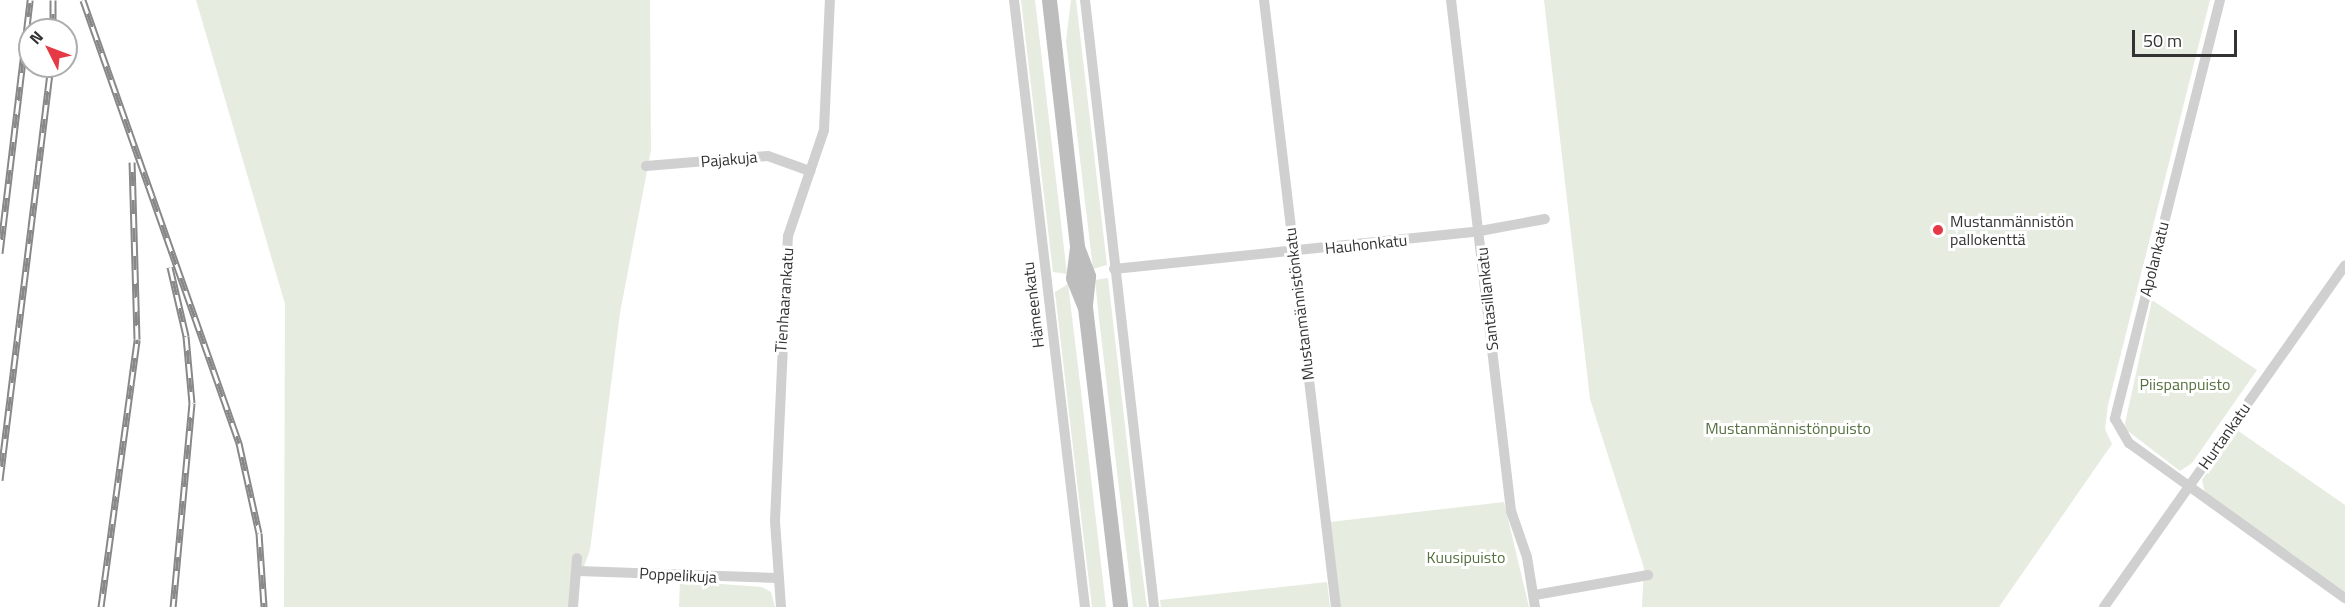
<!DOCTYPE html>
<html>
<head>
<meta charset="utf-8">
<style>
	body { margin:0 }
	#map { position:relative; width:2345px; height:607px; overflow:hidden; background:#fff; font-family:"Titillium Web",sans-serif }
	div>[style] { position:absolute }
	.green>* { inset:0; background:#e6ecdf }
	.minor>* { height:10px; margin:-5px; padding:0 5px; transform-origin:5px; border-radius:5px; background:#d0d0d0 }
	.secondary>* { height:15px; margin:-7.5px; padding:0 7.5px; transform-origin:7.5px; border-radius:7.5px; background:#bdbdbd }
	.rail>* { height:7px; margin-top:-3.5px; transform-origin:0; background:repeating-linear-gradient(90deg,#fff 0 14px,#888 0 28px); box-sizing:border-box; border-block:2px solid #888 }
	.dots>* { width:16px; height:16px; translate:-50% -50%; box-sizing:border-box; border:3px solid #fff; border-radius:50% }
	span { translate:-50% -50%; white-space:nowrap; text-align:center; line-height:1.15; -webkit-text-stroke:6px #fff; paint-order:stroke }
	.street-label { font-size:16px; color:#333 }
	.poi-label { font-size:16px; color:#333 }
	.left { translate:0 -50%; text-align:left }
	.park-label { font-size:16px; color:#56703f }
	.north { position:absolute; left:18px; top:18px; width:60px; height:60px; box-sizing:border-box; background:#fff; border:2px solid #adadad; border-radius:50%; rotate:312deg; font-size:16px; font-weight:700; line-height:24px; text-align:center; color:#333 }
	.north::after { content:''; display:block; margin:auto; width:21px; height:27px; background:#e63946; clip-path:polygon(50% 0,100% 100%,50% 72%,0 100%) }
	.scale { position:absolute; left:2132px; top:30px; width:105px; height:27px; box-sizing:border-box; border:3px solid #333; border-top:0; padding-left:8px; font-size:18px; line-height:21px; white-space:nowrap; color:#333; -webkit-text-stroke:4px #fff; paint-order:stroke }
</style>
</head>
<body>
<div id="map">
	<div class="green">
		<div style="clip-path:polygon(196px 0,650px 0,651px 150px,620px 313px,590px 550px,569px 607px,284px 607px,285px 304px)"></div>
		<div style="clip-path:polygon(1021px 0,1035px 0,1067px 274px,1053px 272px)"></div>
		<div style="clip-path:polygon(1071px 0,1076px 0,1107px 265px,1093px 269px,1066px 41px)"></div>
		<div style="clip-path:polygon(1544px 0,2210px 0,2108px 405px,2105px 429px,2112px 444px,1999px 607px,1642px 607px,1644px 568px,1590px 399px)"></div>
		<div style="clip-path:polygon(1108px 278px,1140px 556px,1147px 607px,1133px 607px,1098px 310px,1095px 280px)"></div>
		<div style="clip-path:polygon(1068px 284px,1080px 383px,1106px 607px,1092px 607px,1078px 490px,1055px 292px)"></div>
		<div style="clip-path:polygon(2152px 300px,2257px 370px,2192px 463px,2180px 471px,2124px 428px)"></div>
		<div style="clip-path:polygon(2237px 430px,2345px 505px,2345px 592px,2205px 493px,2202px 480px)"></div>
		<div style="clip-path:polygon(1504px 502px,1529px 607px,1340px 607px,1330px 522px)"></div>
		<div style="clip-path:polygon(680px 581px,762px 587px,771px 592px,775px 607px,679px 607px)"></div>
		<div style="clip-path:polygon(1327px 582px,1330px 607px,1161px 607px,1160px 600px)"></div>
	</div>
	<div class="minor">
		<div style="left:1014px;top:0;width:611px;rotate:83.33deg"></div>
		<div style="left:1085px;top:0;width:611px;rotate:83.51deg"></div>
		<div style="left:1264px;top:0;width:611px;rotate:83.24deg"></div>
		<div style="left:1451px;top:0;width:515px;rotate:83.3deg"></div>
		<div style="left:1511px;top:511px;width:49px;rotate:70.8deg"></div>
		<div style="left:1527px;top:557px;width:51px;rotate:80.9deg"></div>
		<div style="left:2220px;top:0;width:432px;rotate:104.1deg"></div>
		<div style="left:2115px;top:419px;width:28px;rotate:60deg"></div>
		<div style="left:2129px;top:443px;width:266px;rotate:35.7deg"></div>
		<div style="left:646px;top:166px;width:122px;rotate:-4.7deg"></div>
		<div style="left:768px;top:156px;width:45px;rotate:19.7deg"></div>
		<div style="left:1114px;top:269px;width:368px;rotate:-5.9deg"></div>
		<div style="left:1480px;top:231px;width:66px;rotate:-10.5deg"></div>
		<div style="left:578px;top:571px;width:199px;rotate:2deg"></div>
		<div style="left:1535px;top:595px;width:115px;rotate:-10deg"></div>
		<div style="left:573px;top:607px;width:49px;rotate:-85.3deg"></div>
		<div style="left:781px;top:607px;width:86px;rotate:-94deg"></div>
		<div style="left:775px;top:521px;width:285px;rotate:-87.4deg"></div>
		<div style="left:788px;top:236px;width:112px;rotate:-71.2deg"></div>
		<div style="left:824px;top:130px;width:130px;rotate:-87.4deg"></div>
		<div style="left:2104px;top:607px;width:418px;rotate:-54.8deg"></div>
	</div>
	<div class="secondary">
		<div style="left:1049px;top:0;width:249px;rotate:83.5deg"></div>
		<div style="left:1077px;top:247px;width:31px;rotate:97deg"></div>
		<div style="left:1073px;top:278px;width:31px;rotate:68deg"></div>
		<div style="left:1077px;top:247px;width:31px;rotate:69deg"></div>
		<div style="left:1088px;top:276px;width:31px;rotate:96deg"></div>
		<div style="left:1085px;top:307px;width:302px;rotate:83.3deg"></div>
	</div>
	<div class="rail">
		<div style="left:53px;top:0;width:30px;rotate:90deg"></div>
		<div style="left:83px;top:0;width:470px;rotate:70.6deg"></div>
		<div style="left:239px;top:443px;width:92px;rotate:77.5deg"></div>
		<div style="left:259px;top:533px;width:74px;rotate:86.1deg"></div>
		<div style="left:0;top:253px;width:255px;rotate:-83.2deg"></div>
		<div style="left:170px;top:267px;width:71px;rotate:76.9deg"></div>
		<div style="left:186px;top:336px;width:67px;rotate:84.9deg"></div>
		<div style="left:192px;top:403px;width:205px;rotate:95.3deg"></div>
		<div style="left:0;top:480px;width:417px;rotate:-83deg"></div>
		<div style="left:101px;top:607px;width:270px;rotate:-82.3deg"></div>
		<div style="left:137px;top:339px;width:177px;rotate:-91.6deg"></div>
	</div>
	<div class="dots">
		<div style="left:1938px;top:230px;background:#e63946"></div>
	</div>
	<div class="street-label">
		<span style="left:729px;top:159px;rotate:-5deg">Pajakuja</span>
		<span style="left:1366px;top:244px;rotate:-6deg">Hauhonkatu</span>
		<span style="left:2154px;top:259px;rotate:-76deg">Apolankatu</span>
		<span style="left:1487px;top:299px;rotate:-96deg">Santasillankatu</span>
		<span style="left:784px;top:300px;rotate:-86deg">Tienhaarankatu</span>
		<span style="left:1299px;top:304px;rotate:-97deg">Mustanmännistönkatu</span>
		<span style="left:1033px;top:305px;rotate:-97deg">Hämeenkatu</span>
		<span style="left:2224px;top:436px;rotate:-55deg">Hurtankatu</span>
		<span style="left:678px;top:575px;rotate:3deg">Poppelikuja</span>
	</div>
	<div class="poi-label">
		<span class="left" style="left:1950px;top:230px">Mustanmännistön<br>pallokenttä</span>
	</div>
	<div class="park-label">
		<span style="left:2185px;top:384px">Piispanpuisto</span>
		<span style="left:1788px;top:428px">Mustanmännistönpuisto</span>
		<span style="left:1466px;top:557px">Kuusipuisto</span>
	</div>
	<div class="north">N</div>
	<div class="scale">50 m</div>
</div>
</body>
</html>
